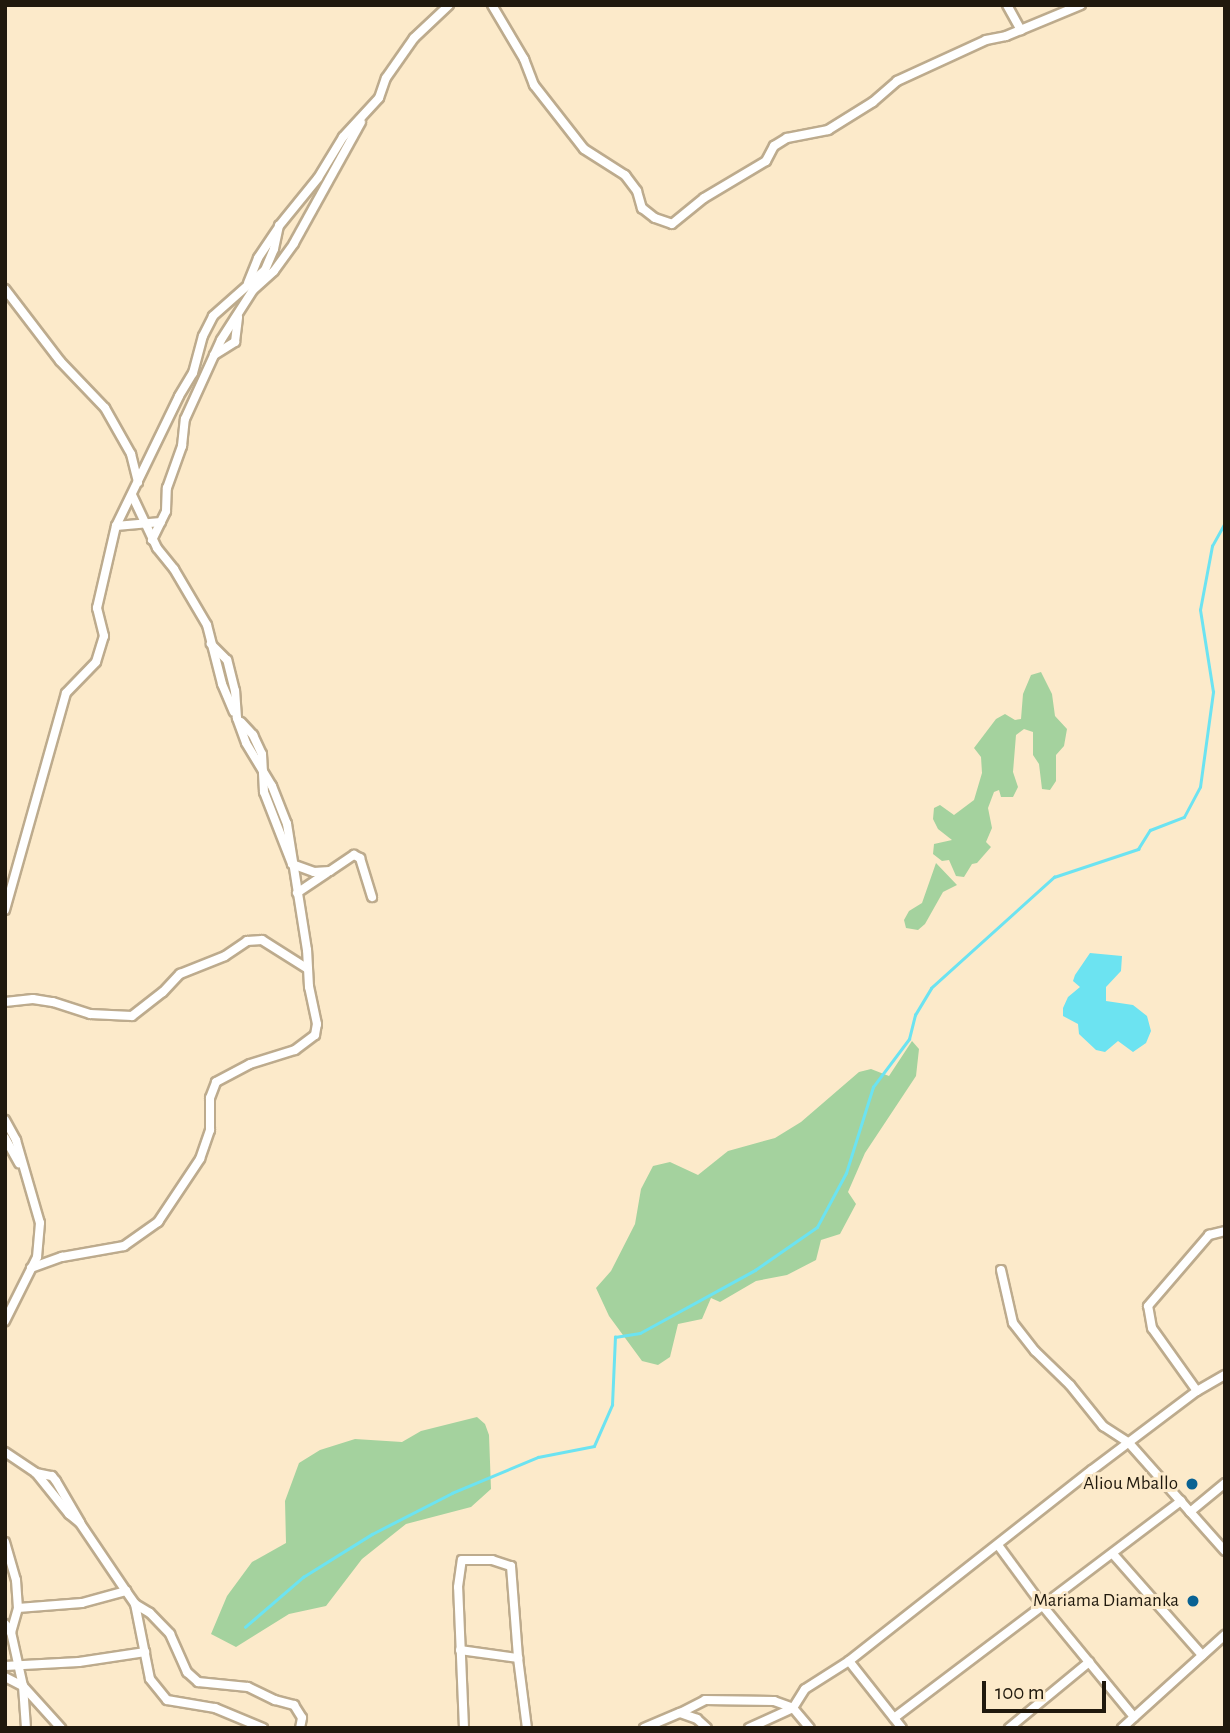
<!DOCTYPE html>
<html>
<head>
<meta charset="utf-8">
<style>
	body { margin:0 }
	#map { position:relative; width:1230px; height:1733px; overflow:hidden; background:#fceaca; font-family:"Alegreya Sans",sans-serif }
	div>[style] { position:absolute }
	.green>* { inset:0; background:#a4d29e }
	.water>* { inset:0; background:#6ce3f1 }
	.stream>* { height:2.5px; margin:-1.25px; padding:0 1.25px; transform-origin:1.25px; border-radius:1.25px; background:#6ce3f1 }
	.roads { filter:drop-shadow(2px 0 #bdab8d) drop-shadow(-2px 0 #bdab8d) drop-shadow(0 2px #bdab8d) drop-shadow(0 -2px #bdab8d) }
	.minor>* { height:8px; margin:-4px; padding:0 4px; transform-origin:4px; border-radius:4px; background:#fff }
	.dots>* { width:19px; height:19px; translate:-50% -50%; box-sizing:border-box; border:4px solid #fceaca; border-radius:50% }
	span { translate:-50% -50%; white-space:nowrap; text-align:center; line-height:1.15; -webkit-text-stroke:6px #fceaca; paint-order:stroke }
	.poi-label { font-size:19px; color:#20190d }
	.right { translate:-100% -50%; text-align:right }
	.frame { position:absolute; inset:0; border:7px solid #20190d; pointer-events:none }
	.scale { position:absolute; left:982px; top:1681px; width:124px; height:32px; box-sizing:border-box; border:4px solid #20190d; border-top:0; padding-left:9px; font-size:21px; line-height:24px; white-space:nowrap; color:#20190d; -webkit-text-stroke:5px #fceaca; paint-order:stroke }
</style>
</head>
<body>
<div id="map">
	<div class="green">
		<div style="clip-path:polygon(1041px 672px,1052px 694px,1055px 716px,1067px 729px,1064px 746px,1056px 755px,1056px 781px,1050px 790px,1042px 789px,1039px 764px,1033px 755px,1033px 732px,1024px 729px,1016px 735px,1013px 772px,1018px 787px,1013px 797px,1001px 797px,999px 790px,994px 792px,988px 808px,992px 828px,986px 842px,991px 847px,977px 863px,972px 864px,964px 877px,956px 876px,949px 860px,942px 861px,933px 854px,934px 844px,952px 840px,938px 829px,933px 819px,934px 808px,940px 805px,954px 815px,974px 800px,982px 773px,981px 757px,974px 748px,996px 719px,1005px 714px,1015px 720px,1021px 719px,1023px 694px,1031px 675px)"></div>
		<div style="clip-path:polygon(936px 863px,957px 885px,943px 892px,925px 924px,918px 930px,906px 928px,904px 920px,909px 911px,922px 903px)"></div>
		<div style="clip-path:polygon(912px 1041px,919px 1049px,916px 1076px,865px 1153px,848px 1192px,856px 1204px,840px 1234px,821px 1240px,816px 1260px,787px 1275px,756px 1281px,720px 1302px,711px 1298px,702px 1319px,678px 1324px,670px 1357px,658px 1365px,642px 1361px,609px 1316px,596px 1288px,611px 1271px,635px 1224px,641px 1189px,653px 1166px,670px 1162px,698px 1175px,728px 1151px,775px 1138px,801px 1122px,859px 1072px,871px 1069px,889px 1076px)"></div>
		<div style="clip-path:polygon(477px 1417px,485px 1424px,489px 1435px,491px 1489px,471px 1507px,406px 1524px,362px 1559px,326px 1606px,289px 1614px,236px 1647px,211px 1634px,227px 1596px,252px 1562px,286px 1543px,285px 1501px,299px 1463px,320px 1450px,355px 1439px,402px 1442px,421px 1431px)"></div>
	</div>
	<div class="water">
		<div style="clip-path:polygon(1090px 953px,1122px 956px,1121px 971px,1106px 987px,1106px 1001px,1133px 1005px,1147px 1016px,1151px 1031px,1146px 1043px,1133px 1052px,1118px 1041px,1105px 1052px,1096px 1050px,1079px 1034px,1078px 1024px,1063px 1016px,1063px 1008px,1068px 997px,1080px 987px,1073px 981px,1075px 975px)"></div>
	</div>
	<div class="stream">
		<div style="left:245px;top:1627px;width:77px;rotate:-40.8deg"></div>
		<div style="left:303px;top:1577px;width:81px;rotate:-31.9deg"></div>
		<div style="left:372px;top:1534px;width:90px;rotate:-27.1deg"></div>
		<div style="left:452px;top:1493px;width:93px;rotate:-22.7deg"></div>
		<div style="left:538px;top:1457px;width:57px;rotate:-11.1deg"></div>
		<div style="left:594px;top:1446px;width:45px;rotate:-66.3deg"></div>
		<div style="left:612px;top:1405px;width:68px;rotate:-87.5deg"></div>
		<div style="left:615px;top:1337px;width:25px;rotate:-9deg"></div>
		<div style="left:640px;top:1333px;width:131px;rotate:-28.7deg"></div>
		<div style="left:755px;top:1270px;width:75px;rotate:-34.7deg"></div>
		<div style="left:817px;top:1227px;width:61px;rotate:-61.8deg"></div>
		<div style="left:846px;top:1173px;width:90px;rotate:-72.6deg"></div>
		<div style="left:873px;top:1087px;width:60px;rotate:-53.1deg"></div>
		<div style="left:909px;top:1039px;width:25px;rotate:-76deg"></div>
		<div style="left:915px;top:1015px;width:31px;rotate:-59deg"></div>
		<div style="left:931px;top:988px;width:166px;rotate:-42.1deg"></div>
		<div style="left:1054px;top:877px;width:89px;rotate:-18.4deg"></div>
		<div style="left:1138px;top:849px;width:22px;rotate:-58deg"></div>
		<div style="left:1150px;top:830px;width:36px;rotate:-21deg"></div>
		<div style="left:1184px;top:817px;width:34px;rotate:-62deg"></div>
		<div style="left:1200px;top:787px;width:96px;rotate:-82.2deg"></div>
		<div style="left:1213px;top:692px;width:83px;rotate:-99deg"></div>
		<div style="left:1200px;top:610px;width:65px;rotate:-79.4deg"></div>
		<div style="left:1212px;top:546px;width:26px;rotate:-61deg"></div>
	</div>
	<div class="roads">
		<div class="minor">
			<div style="left:492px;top:5px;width:63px;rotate:59.3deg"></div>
			<div style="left:524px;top:59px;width:28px;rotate:69deg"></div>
			<div style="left:534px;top:85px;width:81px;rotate:52deg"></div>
			<div style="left:584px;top:149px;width:49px;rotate:32.4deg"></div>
			<div style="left:625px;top:175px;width:20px;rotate:53deg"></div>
			<div style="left:637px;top:191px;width:18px;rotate:74deg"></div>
			<div style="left:642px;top:208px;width:16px;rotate:38deg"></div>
			<div style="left:655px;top:218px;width:18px;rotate:19deg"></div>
			<div style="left:672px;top:224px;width:41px;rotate:-39.1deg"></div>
			<div style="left:704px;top:198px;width:72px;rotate:-30.8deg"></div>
			<div style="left:766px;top:161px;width:17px;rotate:-62deg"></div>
			<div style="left:774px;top:146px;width:15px;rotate:-32deg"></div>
			<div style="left:787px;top:138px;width:42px;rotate:-11deg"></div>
			<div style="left:828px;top:130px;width:53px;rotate:-31.9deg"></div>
			<div style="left:873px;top:102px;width:32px;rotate:-41deg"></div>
			<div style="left:897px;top:81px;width:98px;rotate:-24.7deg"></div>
			<div style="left:986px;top:40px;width:20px;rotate:-11deg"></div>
			<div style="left:1006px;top:36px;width:81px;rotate:-22.5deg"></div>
			<div style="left:1007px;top:5px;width:29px;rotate:61deg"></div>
			<div style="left:248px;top:283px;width:27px;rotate:-68deg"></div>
			<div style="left:258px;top:258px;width:34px;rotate:-56deg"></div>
			<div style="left:5px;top:289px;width:91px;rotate:52.6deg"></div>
			<div style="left:60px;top:361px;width:65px;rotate:46.2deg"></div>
			<div style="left:105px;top:408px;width:53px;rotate:60.5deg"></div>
			<div style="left:131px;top:454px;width:29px;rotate:76deg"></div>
			<div style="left:214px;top:355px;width:25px;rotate:-32deg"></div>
			<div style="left:235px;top:342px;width:25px;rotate:-83deg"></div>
			<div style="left:132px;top:495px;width:59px;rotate:64.7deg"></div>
			<div style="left:157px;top:548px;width:27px;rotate:51deg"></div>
			<div style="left:174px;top:569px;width:65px;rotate:59.5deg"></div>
			<div style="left:207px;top:625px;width:61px;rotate:75.7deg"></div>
			<div style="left:222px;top:684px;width:30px;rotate:67deg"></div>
			<div style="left:116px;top:526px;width:45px;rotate:-5.1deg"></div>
			<div style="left:152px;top:540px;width:32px;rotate:-64deg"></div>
			<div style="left:166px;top:511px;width:23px;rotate:-88deg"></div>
			<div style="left:167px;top:488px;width:45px;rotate:-70.3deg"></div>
			<div style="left:182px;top:446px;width:27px;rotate:-84deg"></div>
			<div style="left:185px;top:419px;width:87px;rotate:-65.5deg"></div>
			<div style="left:221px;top:340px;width:59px;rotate:-57.4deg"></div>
			<div style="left:253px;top:290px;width:28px;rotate:-42deg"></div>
			<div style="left:274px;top:271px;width:34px;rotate:-54deg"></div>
			<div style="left:294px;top:243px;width:138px;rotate:-61deg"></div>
			<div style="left:241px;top:722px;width:18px;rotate:47deg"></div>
			<div style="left:253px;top:735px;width:21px;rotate:65deg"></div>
			<div style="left:262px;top:754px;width:38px;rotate:87deg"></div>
			<div style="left:264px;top:792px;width:77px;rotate:68.7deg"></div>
			<div style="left:292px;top:864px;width:23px;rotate:20deg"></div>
			<div style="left:314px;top:872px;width:16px;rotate:-4deg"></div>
			<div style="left:330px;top:871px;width:29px;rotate:-34deg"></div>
			<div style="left:354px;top:855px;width:7px;rotate:27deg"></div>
			<div style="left:360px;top:858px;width:41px;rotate:72.9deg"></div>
			<div style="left:297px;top:893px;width:36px;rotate:-34deg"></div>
			<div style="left:5px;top:910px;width:225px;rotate:-74.3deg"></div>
			<div style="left:66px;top:693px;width:43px;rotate:-45.9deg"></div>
			<div style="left:96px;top:662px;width:27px;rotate:-73deg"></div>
			<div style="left:104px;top:636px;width:29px;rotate:-104deg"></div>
			<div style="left:97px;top:608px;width:84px;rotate:-77deg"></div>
			<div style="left:116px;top:526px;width:144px;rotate:-64.1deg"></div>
			<div style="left:179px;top:396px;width:27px;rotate:-59deg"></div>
			<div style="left:193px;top:373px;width:38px;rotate:-75deg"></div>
			<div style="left:203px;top:336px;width:22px;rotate:-63deg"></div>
			<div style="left:213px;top:316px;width:69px;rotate:-41.5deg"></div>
			<div style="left:265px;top:270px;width:23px;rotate:-67deg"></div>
			<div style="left:274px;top:249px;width:24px;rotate:-78deg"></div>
			<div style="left:279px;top:226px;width:62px;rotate:-50.9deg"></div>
			<div style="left:318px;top:178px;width:48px;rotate:-58.6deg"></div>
			<div style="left:343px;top:137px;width:53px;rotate:-47.3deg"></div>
			<div style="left:379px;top:98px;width:21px;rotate:-71deg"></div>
			<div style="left:386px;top:78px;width:49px;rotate:-55deg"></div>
			<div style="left:414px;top:38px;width:48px;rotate:-43.3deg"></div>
			<div style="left:5px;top:1002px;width:28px;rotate:-6deg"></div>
			<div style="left:33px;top:999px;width:20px;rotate:9deg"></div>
			<div style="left:53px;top:1002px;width:39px;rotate:18deg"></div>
			<div style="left:90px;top:1014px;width:42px;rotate:2.7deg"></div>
			<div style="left:132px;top:1016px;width:39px;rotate:-38deg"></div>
			<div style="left:163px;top:992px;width:25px;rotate:-47deg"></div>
			<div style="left:180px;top:974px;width:48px;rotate:-21.8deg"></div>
			<div style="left:225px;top:956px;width:27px;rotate:-34deg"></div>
			<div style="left:247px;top:941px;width:15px;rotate:-4deg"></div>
			<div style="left:262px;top:940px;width:54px;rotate:32.2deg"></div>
			<div style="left:5px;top:1120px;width:23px;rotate:61deg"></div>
			<div style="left:16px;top:1140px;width:86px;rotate:73.9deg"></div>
			<div style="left:40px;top:1223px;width:34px;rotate:95deg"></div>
			<div style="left:37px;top:1257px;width:72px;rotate:116.6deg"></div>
			<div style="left:5px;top:1138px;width:29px;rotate:61deg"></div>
			<div style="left:31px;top:1268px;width:33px;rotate:-20deg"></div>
			<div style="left:62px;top:1257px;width:63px;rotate:-10.1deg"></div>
			<div style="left:124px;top:1246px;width:42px;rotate:-35.2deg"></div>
			<div style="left:158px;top:1222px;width:76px;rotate:-56.3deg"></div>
			<div style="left:200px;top:1159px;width:31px;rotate:-71deg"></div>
			<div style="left:210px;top:1130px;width:32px;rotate:-90deg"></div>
			<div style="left:210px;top:1098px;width:17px;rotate:-69deg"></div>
			<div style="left:216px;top:1082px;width:38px;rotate:-28deg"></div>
			<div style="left:250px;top:1064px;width:47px;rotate:-17.3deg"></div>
			<div style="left:295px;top:1050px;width:25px;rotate:-37deg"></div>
			<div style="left:315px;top:1035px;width:11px;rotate:-80deg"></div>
			<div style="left:317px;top:1024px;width:38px;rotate:-102deg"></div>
			<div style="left:309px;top:987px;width:37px;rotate:-93deg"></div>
			<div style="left:307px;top:950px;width:128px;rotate:-99deg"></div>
			<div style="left:287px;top:824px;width:41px;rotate:-111.5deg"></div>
			<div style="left:272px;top:786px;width:50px;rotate:-121.2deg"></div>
			<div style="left:246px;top:743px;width:27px;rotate:-110deg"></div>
			<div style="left:237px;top:718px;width:27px;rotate:-94deg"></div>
			<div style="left:235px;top:691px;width:32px;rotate:-104deg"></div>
			<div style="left:227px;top:660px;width:23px;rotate:-135deg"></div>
			<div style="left:1001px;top:1270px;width:54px;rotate:77.2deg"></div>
			<div style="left:1013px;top:1323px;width:36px;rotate:52deg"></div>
			<div style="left:1035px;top:1351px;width:49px;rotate:44.2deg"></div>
			<div style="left:1070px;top:1385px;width:53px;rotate:51.2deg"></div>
			<div style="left:1103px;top:1426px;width:31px;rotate:33deg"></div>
			<div style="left:1129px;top:1443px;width:144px;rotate:48.4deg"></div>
			<div style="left:1197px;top:1391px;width:77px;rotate:-125.5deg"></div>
			<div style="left:1152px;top:1328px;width:22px;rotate:-100deg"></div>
			<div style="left:1148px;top:1306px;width:94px;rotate:-49.3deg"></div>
			<div style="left:1209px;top:1235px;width:16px;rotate:-14deg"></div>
			<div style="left:5px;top:1452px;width:37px;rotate:34deg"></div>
			<div style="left:36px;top:1473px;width:53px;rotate:51.2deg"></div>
			<div style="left:69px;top:1514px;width:14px;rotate:39deg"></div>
			<div style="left:80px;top:1523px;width:82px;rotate:55.9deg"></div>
			<div style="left:126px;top:1591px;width:16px;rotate:55deg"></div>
			<div style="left:135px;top:1604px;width:76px;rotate:78.7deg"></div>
			<div style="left:150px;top:1679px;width:27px;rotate:51deg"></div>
			<div style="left:167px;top:1700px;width:49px;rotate:9.5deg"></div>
			<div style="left:215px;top:1708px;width:52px;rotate:22.6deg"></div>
			<div style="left:36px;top:1473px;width:16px;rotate:11deg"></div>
			<div style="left:52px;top:1476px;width:6px;rotate:51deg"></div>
			<div style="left:56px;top:1481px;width:48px;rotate:59.7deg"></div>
			<div style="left:1190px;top:1512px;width:45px;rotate:-39.6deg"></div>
			<div style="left:5px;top:1542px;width:40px;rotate:74deg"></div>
			<div style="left:16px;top:1580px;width:28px;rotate:86deg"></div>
			<div style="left:18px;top:1608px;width:25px;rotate:106deg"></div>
			<div style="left:998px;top:1545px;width:74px;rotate:53.7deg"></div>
			<div style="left:1042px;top:1605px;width:145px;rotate:50.6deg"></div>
			<div style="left:1113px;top:1554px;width:135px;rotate:48.6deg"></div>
			<div style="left:135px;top:1604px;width:17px;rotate:31deg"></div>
			<div style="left:150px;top:1613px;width:29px;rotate:46deg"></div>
			<div style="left:170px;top:1634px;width:42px;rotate:65.9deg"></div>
			<div style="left:187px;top:1672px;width:15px;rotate:42deg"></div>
			<div style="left:198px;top:1682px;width:50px;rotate:5.7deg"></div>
			<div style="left:248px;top:1687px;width:30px;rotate:26deg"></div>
			<div style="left:275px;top:1700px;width:20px;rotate:15deg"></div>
			<div style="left:294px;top:1705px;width:15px;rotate:58deg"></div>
			<div style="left:302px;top:1718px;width:10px;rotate:101deg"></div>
			<div style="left:18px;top:1608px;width:64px;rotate:-4.5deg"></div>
			<div style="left:82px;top:1603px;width:46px;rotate:-15.3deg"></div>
			<div style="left:5px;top:1624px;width:10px;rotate:53deg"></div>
			<div style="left:11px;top:1632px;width:55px;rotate:77.5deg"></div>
			<div style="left:23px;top:1686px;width:42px;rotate:85.9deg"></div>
			<div style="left:460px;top:1650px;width:59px;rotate:7.9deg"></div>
			<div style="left:849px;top:1661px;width:85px;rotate:51.7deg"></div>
			<div style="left:5px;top:1666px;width:74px;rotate:-3.1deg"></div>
			<div style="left:79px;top:1662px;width:67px;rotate:-8.6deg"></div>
			<div style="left:5px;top:1677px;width:20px;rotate:27deg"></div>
			<div style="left:23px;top:1686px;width:57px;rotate:47.9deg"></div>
			<div style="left:680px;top:1713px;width:28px;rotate:-27deg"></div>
			<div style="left:705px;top:1700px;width:69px;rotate:0.8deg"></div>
			<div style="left:774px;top:1701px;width:20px;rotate:20deg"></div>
			<div style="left:793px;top:1708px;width:26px;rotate:50deg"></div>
			<div style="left:894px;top:1718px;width:360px;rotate:-37.1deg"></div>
			<div style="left:464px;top:1728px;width:141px;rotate:-92.4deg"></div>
			<div style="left:458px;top:1587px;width:27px;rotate:-82deg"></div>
			<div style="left:462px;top:1560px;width:30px"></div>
			<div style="left:492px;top:1560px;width:20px;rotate:18deg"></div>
			<div style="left:511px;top:1566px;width:92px;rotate:85.6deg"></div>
			<div style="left:518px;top:1658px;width:71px;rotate:82.7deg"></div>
			<div style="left:644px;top:1728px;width:39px;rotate:-23deg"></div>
			<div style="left:680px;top:1713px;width:18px;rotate:19deg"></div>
			<div style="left:697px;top:1719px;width:13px;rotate:42deg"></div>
			<div style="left:749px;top:1728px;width:48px;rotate:-24.4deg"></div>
			<div style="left:793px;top:1708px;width:22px;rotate:-58deg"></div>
			<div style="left:805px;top:1689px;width:52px;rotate:-32.5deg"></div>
			<div style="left:849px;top:1661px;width:309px;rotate:-38.2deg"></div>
			<div style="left:1092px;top:1470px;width:131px;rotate:-37deg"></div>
			<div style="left:1197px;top:1391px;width:32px;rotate:-30deg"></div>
			<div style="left:1009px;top:1728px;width:104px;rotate:-39.5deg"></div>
			<div style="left:1122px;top:1728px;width:139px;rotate:-42.1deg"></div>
		</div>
	</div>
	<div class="dots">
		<div style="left:1192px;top:1484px;background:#096293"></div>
		<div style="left:1193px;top:1601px;background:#096293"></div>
	</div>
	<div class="poi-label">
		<span class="right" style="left:1178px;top:1484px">Aliou Mballo</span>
		<span class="right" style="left:1179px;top:1601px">Mariama Diamanka</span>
	</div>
	<div class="frame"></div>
	<div class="scale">100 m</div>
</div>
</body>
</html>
